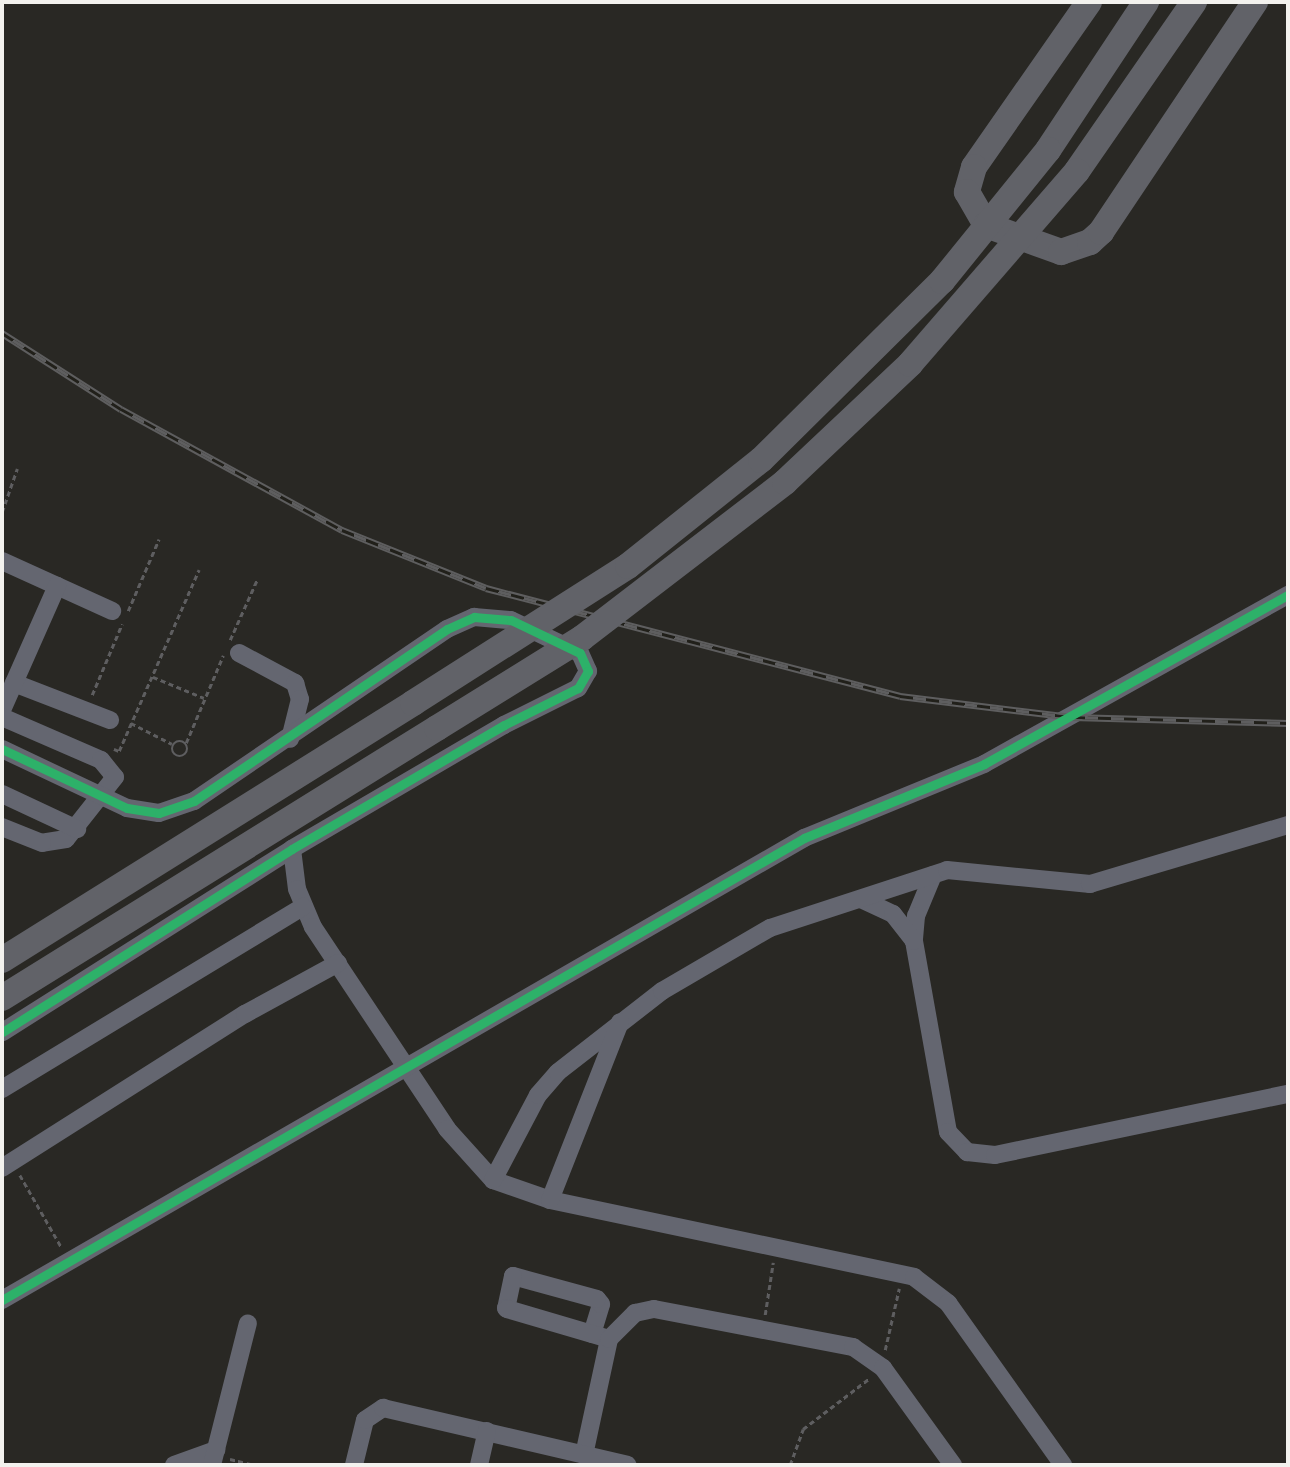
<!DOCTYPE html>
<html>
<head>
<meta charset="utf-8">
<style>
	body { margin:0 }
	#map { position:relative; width:1290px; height:1467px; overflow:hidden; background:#292824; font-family:"PT Sans",sans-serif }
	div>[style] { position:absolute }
	.path>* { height:2.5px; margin-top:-1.25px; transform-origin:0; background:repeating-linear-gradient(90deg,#5e5e60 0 5px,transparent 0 8.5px) }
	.path>.ring { margin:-1.25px; padding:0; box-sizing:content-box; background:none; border:2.5px solid #5e5e60; border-radius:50% }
	.minor>* { height:18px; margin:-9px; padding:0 9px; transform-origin:9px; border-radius:9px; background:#646670 }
	.highway>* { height:26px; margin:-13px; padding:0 13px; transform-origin:13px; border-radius:13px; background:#616268 }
	.rail>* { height:7px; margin-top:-3.5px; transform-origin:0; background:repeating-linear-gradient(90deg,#21201a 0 13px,#5e5e5f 0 26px); box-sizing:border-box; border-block:2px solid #5e5e5f }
	.highway-bridge>* { height:26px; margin:-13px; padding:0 13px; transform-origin:13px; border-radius:13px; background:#616268 }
	.cycleway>* { height:9px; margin:-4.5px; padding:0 4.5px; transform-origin:4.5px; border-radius:4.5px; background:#2db169 }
	span { translate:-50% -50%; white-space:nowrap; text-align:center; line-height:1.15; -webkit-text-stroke:5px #21201a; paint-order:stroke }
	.frame { position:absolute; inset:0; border:4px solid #f3f2ee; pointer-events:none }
</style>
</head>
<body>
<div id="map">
	<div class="path">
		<div style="left:2px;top:512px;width:46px;rotate:-70.8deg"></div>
		<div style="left:128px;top:611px;width:78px;rotate:-66.7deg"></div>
		<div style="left:230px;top:640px;width:66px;rotate:-65.8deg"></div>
		<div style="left:153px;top:677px;width:55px;rotate:22.4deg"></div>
		<div style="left:92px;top:695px;width:77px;rotate:-67.1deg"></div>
		<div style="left:131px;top:723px;width:46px;rotate:27.1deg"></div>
		<div class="ring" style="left:172px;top:741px;width:13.5px;height:13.5px"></div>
		<div style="left:186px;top:743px;width:95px;rotate:-67deg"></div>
		<div style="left:114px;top:749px;width:5px;rotate:22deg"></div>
		<div style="left:119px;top:751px;width:198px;rotate:-66.2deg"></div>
		<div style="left:20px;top:1175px;width:84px;rotate:60.1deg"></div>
		<div style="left:765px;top:1315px;width:53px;rotate:-81.3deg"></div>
		<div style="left:885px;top:1350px;width:63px;rotate:-77.1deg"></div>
		<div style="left:230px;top:1459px;width:25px;rotate:14deg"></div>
		<div style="left:790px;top:1465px;width:38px;rotate:-70deg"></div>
		<div style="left:803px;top:1429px;width:84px;rotate:-37.3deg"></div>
	</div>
	<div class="minor">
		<div style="left:2px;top:561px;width:121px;rotate:24.4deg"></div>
		<div style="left:239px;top:653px;width:64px;rotate:28.2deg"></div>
		<div style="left:295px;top:683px;width:17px;rotate:73deg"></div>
		<div style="left:300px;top:699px;width:41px;rotate:104deg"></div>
		<div style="left:14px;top:683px;width:103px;rotate:21.1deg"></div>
		<div style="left:2px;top:710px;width:136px;rotate:-66.1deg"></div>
		<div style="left:2px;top:717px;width:108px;rotate:23.5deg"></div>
		<div style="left:101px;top:760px;width:22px;rotate:51deg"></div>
		<div style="left:115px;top:777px;width:79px;rotate:128.3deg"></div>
		<div style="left:66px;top:839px;width:24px;rotate:171deg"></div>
		<div style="left:42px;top:843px;width:43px;rotate:-158.2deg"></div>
		<div style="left:2px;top:749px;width:138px;rotate:25.3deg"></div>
		<div style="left:127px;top:808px;width:32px;rotate:9deg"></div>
		<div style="left:159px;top:813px;width:37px;rotate:-19deg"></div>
		<div style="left:194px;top:801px;width:306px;rotate:-34.2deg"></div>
		<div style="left:447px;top:629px;width:30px;rotate:-24deg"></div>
		<div style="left:474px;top:617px;width:37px;rotate:5deg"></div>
		<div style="left:511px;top:620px;width:76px;rotate:25.6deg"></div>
		<div style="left:580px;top:653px;width:20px;rotate:66deg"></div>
		<div style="left:588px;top:671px;width:20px;rotate:120deg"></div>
		<div style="left:578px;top:688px;width:83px;rotate:153.4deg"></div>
		<div style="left:504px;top:725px;width:246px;rotate:149.7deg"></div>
		<div style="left:292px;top:849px;width:343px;rotate:147.7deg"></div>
		<div style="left:2px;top:794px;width:83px;rotate:25deg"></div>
		<div style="left:292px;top:849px;width:40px;rotate:82.9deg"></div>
		<div style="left:297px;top:889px;width:41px;rotate:67.2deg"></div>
		<div style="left:313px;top:927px;width:242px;rotate:56.4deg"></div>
		<div style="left:447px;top:1129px;width:69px;rotate:48deg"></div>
		<div style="left:493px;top:1180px;width:60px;rotate:19.3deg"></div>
		<div style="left:550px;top:1200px;width:372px;rotate:11.9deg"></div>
		<div style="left:914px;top:1277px;width:43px;rotate:37.4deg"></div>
		<div style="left:948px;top:1303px;width:199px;rotate:54.6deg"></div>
		<div style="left:933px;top:875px;width:44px;rotate:112.5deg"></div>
		<div style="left:916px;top:916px;width:25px;rotate:95deg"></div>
		<div style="left:914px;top:941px;width:194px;rotate:79.9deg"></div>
		<div style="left:948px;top:1132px;width:28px;rotate:46deg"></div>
		<div style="left:967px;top:1152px;width:28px;rotate:6deg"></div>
		<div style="left:995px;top:1155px;width:299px;rotate:-11.8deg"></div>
		<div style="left:861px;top:899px;width:35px;rotate:25deg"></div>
		<div style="left:893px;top:914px;width:34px;rotate:52deg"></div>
		<div style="left:2px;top:1089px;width:352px;rotate:-31.2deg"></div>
		<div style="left:2px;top:1168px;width:288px;rotate:-32.4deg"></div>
		<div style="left:245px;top:1014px;width:106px;rotate:-28.7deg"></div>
		<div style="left:493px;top:1180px;width:96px;rotate:-62.1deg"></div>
		<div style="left:538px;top:1095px;width:30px;rotate:-49deg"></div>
		<div style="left:558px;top:1072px;width:132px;rotate:-37.9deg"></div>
		<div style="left:662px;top:991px;width:125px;rotate:-30.3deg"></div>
		<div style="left:770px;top:928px;width:186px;rotate:-18.1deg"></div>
		<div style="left:947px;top:870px;width:144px;rotate:5.6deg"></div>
		<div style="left:1090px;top:884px;width:207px;rotate:-16.6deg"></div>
		<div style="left:550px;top:1200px;width:191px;rotate:-68.5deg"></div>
		<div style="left:2px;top:1300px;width:926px;rotate:-29.94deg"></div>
		<div style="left:804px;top:838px;width:195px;rotate:-22.3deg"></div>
		<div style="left:984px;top:764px;width:348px;rotate:-29.1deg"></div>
		<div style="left:592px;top:1334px;width:31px;rotate:-73deg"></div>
		<div style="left:601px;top:1304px;width:6px;rotate:-129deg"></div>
		<div style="left:597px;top:1299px;width:87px;rotate:-164.7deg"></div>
		<div style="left:513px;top:1276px;width:33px;rotate:102deg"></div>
		<div style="left:506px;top:1308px;width:1px;rotate:45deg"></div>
		<div style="left:507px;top:1309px;width:106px;rotate:16.4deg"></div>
		<div style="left:584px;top:1455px;width:119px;rotate:-77.8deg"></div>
		<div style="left:609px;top:1339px;width:37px;rotate:-45deg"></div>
		<div style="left:635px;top:1313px;width:19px;rotate:-12deg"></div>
		<div style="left:654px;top:1309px;width:203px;rotate:10.8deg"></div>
		<div style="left:853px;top:1347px;width:37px;rotate:35deg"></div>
		<div style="left:883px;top:1368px;width:120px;rotate:54.2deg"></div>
		<div style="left:174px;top:1465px;width:45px;rotate:-19.7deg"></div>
		<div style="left:212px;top:1465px;width:146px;rotate:-75.8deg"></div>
		<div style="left:354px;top:1465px;width:46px;rotate:-76.3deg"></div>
		<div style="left:365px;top:1420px;width:22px;rotate:-34deg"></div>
		<div style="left:383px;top:1408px;width:251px;rotate:13.1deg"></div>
		<div style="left:479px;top:1465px;width:35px;rotate:-77deg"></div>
	</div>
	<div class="highway">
		<div style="left:1089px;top:2px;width:201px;rotate:124.9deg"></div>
		<div style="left:974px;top:167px;width:26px;rotate:106deg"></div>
		<div style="left:967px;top:192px;width:38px;rotate:60deg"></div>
		<div style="left:986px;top:225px;width:80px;rotate:19.8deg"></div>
		<div style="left:1061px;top:252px;width:31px;rotate:-19deg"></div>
		<div style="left:1090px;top:242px;width:15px;rotate:-42deg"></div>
		<div style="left:1101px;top:232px;width:277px;rotate:-56.2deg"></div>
		<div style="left:1048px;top:150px;width:178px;rotate:-56.5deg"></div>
		<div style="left:1077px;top:171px;width:206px;rotate:-55.3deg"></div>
		<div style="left:2px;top:960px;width:485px;rotate:-32deg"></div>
		<div style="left:2px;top:998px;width:512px;rotate:-31.83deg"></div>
	</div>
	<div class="rail">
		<div style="left:2px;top:333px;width:141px;rotate:32.6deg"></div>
		<div style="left:121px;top:409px;width:252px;rotate:28.7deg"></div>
		<div style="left:342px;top:530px;width:155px;rotate:21.9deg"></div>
		<div style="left:486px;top:588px;width:428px;rotate:14.6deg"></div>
		<div style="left:900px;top:696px;width:173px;rotate:7deg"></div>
		<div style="left:1072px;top:717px;width:216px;rotate:1.6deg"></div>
	</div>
	<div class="highway-bridge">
		<div style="left:413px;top:703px;width:255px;rotate:-32.5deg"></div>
		<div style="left:628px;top:566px;width:170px;rotate:-38.6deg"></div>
		<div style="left:761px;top:460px;width:255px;rotate:-44.7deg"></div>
		<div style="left:942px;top:281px;width:169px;rotate:-51deg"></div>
		<div style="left:437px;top:728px;width:171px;rotate:-31.8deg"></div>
		<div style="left:582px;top:638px;width:256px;rotate:-37.5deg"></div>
		<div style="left:785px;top:482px;width:172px;rotate:-43.3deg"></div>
		<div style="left:910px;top:364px;width:255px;rotate:-49.1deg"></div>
	</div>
	<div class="cycleway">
		<div style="left:2px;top:749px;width:138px;rotate:25.3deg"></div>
		<div style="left:127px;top:808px;width:32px;rotate:9deg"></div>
		<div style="left:159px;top:813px;width:37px;rotate:-19deg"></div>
		<div style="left:194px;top:801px;width:306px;rotate:-34.2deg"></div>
		<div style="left:447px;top:629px;width:30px;rotate:-24deg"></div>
		<div style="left:474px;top:617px;width:37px;rotate:5deg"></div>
		<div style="left:511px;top:620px;width:76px;rotate:25.6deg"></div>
		<div style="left:580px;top:653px;width:20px;rotate:66deg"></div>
		<div style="left:588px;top:671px;width:20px;rotate:120deg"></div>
		<div style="left:578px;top:688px;width:83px;rotate:153.4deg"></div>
		<div style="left:504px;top:725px;width:246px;rotate:149.7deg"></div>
		<div style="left:292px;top:849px;width:343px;rotate:147.7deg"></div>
		<div style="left:2px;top:1300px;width:926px;rotate:-29.94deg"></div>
		<div style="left:804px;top:838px;width:195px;rotate:-22.3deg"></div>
		<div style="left:984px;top:764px;width:348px;rotate:-29.1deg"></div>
	</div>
	<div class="frame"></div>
</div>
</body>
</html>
